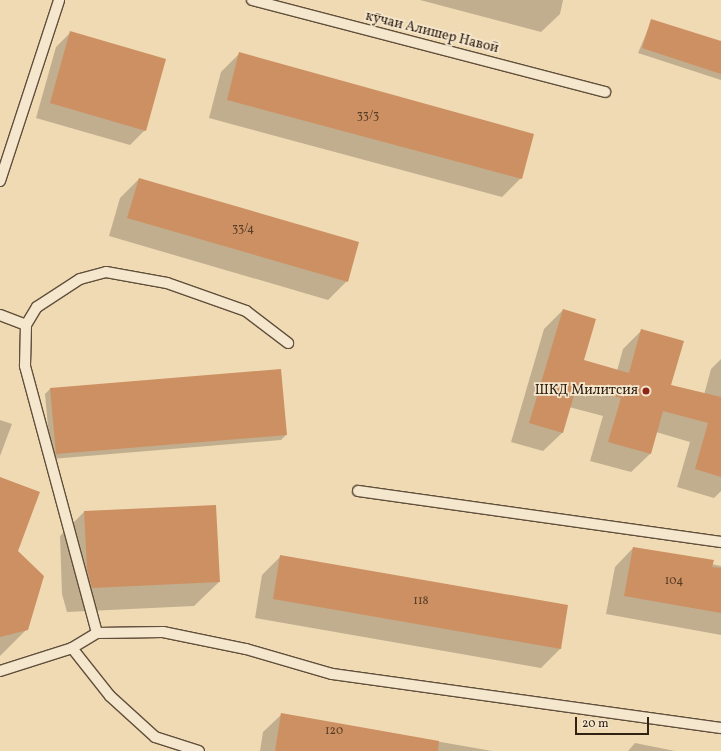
<!DOCTYPE html>
<html>
<head>
<meta charset="utf-8">
<style>
	body { margin:0 }
	#map { position:relative; width:721px; height:751px; overflow:hidden; background:#f0dab3; font-family:Vollkorn,serif }
	div>[style] { position:absolute }
	.shadow>* { inset:0; background:#0003 }
	.building>* { inset:0; background:#cd9063 }
	.roads { filter:drop-shadow(1px 0 #614f3b) drop-shadow(-1px 0 #614f3b) drop-shadow(0 1px #614f3b) drop-shadow(0 -1px #614f3b) }
	.service>* { height:10px; margin:-5px; padding:0 5px; transform-origin:5px; border-radius:5px; background:#f5e7ce }
	.dots>* { width:11px; height:11px; translate:-50% -50%; box-sizing:border-box; border:2px solid #f5e7ce; border-radius:50% }
	span { translate:-50% -50%; white-space:nowrap; text-align:center; line-height:1.15; -webkit-text-stroke:3.5px #f5e7ce; paint-order:stroke }
	.number-label { font-size:12px; color:#583d27 }
	.number-label span { -webkit-text-stroke-width:0 }
	.street-label { font-size:14px; color:#312113 }
	.poi-label { font-size:14px; color:#312113 }
	.right { translate:-100% -50%; text-align:right }
	.scale { position:absolute; left:575px; top:717px; width:74px; height:18px; box-sizing:border-box; border:2px solid #312113; border-top:0; padding-left:5px; font-size:12px; line-height:14px; white-space:nowrap; color:#312113; -webkit-text-stroke:3px #f5e7ce; paint-order:stroke }
</style>
</head>
<body>
<div id="map">
	<div class="shadow">
		<div style="clip-path:polygon(420px 0,563px 0,560px 14px,541px 32px)"></div>
		<div style="clip-path:polygon(652px 20px,721px 42px,721px 80px,638px 53px)"></div>
		<div style="clip-path:polygon(71px 32px,145px 130px,130px 145px,36px 118px,56px 47px)"></div>
		<div style="clip-path:polygon(239px 54px,521px 178px,502px 197px,209px 118px,221px 72px)"></div>
		<div style="clip-path:polygon(139px 179px,347px 281px,328px 300px,109px 236px,120px 198px)"></div>
		<div style="clip-path:polygon(563px 310px,583px 361px,617px 371px,623px 349px,642px 330px,670px 385px,704px 395px,711px 369px,721px 359px,721px 491px,714px 498px,677px 487px,690px 442px,656px 432px,650px 454px,631px 472px,590px 461px,603px 416px,569px 407px,562px 433px,543px 451px,511px 442px,544px 329px)"></div>
		<div style="clip-path:polygon(50px 389px,286px 435px,281px 440px,51px 459px,45px 394px)"></div>
		<div style="clip-path:polygon(0 420px,12px 424px,0 456px)"></div>
		<div style="clip-path:polygon(0 478px,17px 551px,27px 629px,0 656px)"></div>
		<div style="clip-path:polygon(84px 512px,219px 582px,194px 606px,67px 612px,62px 594px,60px 536px)"></div>
		<div style="clip-path:polygon(633px 548px,721px 566px,721px 635px,606px 614px,615px 567px)"></div>
		<div style="clip-path:polygon(281px 556px,567px 606px,560px 649px,541px 668px,255px 618px,262px 575px)"></div>
		<div style="clip-path:polygon(282px 714px,492px 751px,260px 751px,263px 732px)"></div>
		<div style="clip-path:polygon(635px 743px,675px 751px,628px 751px)"></div>
	</div>
	<div class="building">
		<div style="clip-path:polygon(651px 19px,721px 41px,721px 74px,642px 48px)"></div>
		<div style="clip-path:polygon(70px 31px,166px 59px,146px 131px,50px 103px)"></div>
		<div style="clip-path:polygon(239px 52px,534px 134px,522px 179px,227px 100px)"></div>
		<div style="clip-path:polygon(139px 178px,359px 242px,348px 282px,127px 218px)"></div>
		<div style="clip-path:polygon(563px 309px,596px 319px,584px 360px,629px 373px,641px 329px,684px 341px,671px 385px,721px 397px,721px 477px,695px 469px,708px 423px,663px 411px,651px 454px,608px 442px,621px 398px,577px 385px,563px 433px,529px 423px)"></div>
		<div style="clip-path:polygon(281px 369px,287px 435px,56px 454px,50px 388px)"></div>
		<div style="clip-path:polygon(0 477px,40px 492px,18px 551px,44px 576px,28px 630px,0 637px)"></div>
		<div style="clip-path:polygon(216px 505px,220px 582px,92px 588px,87px 569px,84px 511px)"></div>
		<div style="clip-path:polygon(633px 547px,714px 560px,712px 567px,721px 568px,721px 613px,624px 596px)"></div>
		<div style="clip-path:polygon(280px 555px,568px 605px,561px 649px,273px 599px)"></div>
		<div style="clip-path:polygon(281px 713px,439px 741px,438px 751px,275px 751px)"></div>
	</div>
	<div class="roads">
		<div class="service">
			<div style="left:252px;top:0;width:365px;rotate:14.6deg"></div>
			<div style="left:0;top:181px;width:190px;rotate:-71.9deg"></div>
			<div style="left:0;top:315px;width:28px;rotate:21deg"></div>
			<div style="left:358px;top:491px;width:367px;rotate:8deg"></div>
			<div style="left:97px;top:633px;width:277px;rotate:-105.1deg"></div>
			<div style="left:25px;top:366px;width:41px;rotate:-88.6deg"></div>
			<div style="left:26px;top:325px;width:21px;rotate:-59deg"></div>
			<div style="left:37px;top:307px;width:51px;rotate:-33.1deg"></div>
			<div style="left:80px;top:279px;width:27px;rotate:-15deg"></div>
			<div style="left:106px;top:272px;width:62px;rotate:10.2deg"></div>
			<div style="left:167px;top:283px;width:84px;rotate:19.5deg"></div>
			<div style="left:246px;top:311px;width:53px;rotate:37.3deg"></div>
			<div style="left:72px;top:648px;width:61px;rotate:51.6deg"></div>
			<div style="left:110px;top:696px;width:61px;rotate:42.3deg"></div>
			<div style="left:155px;top:737px;width:46px;rotate:17.7deg"></div>
			<div style="left:0;top:671px;width:76px;rotate:-17.7deg"></div>
			<div style="left:72px;top:648px;width:29px;rotate:-31deg"></div>
			<div style="left:97px;top:633px;width:66px;rotate:-0.9deg"></div>
			<div style="left:163px;top:632px;width:85px;rotate:11.6deg"></div>
			<div style="left:246px;top:649px;width:90px;rotate:16.2deg"></div>
			<div style="left:332px;top:674px;width:393px;rotate:7.9deg"></div>
		</div>
	</div>
	<div class="dots">
		<div style="left:646px;top:391px;background:#8f2418"></div>
	</div>
	<div class="number-label">
		<span style="left:368px;top:117px">33/3</span>
		<span style="left:243px;top:230px">33/4</span>
		<span style="left:674px;top:582px">104</span>
		<span style="left:421px;top:602px">118</span>
		<span style="left:334px;top:732px">120</span>
	</div>
	<div class="street-label">
		<span style="left:432px;top:33px;rotate:14deg">кӯчаи Алишер Навоӣ</span>
	</div>
	<div class="poi-label">
		<span class="right" style="left:638px;top:391px">ШКД Милитсия</span>
	</div>
	<div class="scale">20 m</div>
</div>
</body>
</html>
